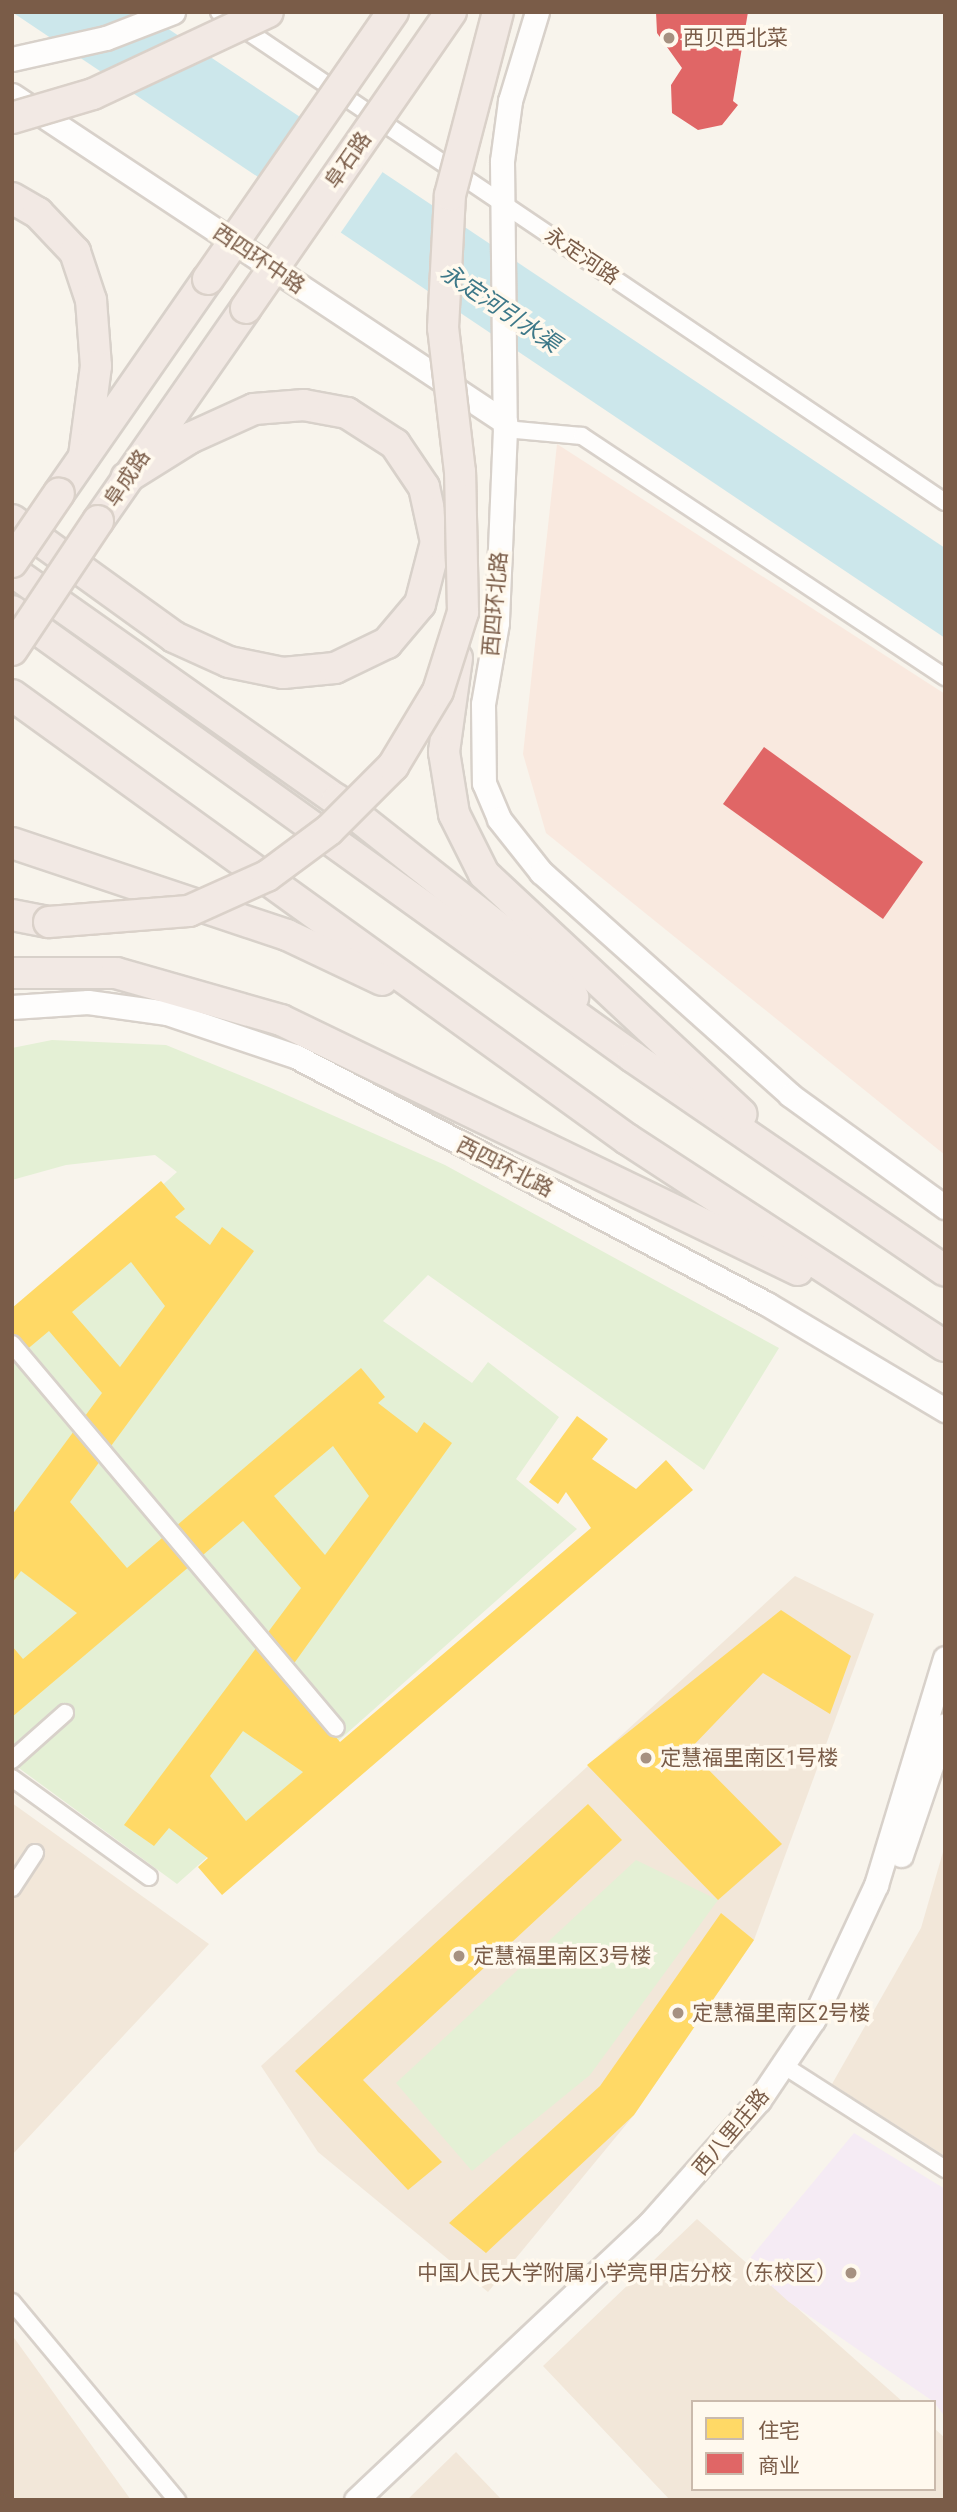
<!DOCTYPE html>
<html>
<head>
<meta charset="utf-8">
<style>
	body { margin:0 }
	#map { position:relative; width:957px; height:2512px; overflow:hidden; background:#f8f4ec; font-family:"Roboto Condensed","Noto Sans SC",sans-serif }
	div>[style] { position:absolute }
	.residential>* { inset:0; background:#f2e7d9 }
	.commercial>* { inset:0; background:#f9e9df }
	.education>* { inset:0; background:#f5ebf4 }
	.green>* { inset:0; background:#e4f0d5 }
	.water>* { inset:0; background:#cce7eb }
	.pier>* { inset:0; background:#f8f4ec }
	.homes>* { inset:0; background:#ffd966 }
	.shops>* { inset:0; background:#e06666 }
	.roads { filter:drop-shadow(2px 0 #d8d1ca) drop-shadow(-2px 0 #d8d1ca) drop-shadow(0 2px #d8d1ca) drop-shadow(0 -2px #d8d1ca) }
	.street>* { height:16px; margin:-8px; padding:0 8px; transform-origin:8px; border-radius:8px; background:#fefdfc }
	.secondary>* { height:23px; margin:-11.5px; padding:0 11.5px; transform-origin:11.5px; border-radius:11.5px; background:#fefdfc }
	.highway>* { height:30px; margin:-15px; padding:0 15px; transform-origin:15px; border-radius:15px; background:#f2e9e4 }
	.bridges { filter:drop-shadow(2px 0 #dad1c9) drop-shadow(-2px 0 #dad1c9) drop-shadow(0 2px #dad1c9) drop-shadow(0 -2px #dad1c9) }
	.highway-bridge>* { height:30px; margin:-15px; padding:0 15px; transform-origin:15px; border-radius:15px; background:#f2e9e4 }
	.dots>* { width:19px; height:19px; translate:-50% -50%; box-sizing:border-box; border:4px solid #fff9ee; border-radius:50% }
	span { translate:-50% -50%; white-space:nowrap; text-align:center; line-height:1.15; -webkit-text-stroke:7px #fff9ee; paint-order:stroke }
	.poi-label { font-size:21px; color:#7a5c48 }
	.left { translate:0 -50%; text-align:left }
	.right { translate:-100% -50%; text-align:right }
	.street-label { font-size:21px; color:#7a5c48 }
	.water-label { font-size:23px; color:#3d7888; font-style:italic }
	.frame { position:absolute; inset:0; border:14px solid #7a5c48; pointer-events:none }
	.legend { position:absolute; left:691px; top:2400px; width:245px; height:91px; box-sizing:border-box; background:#fff9ee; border:2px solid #cabaac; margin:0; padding:9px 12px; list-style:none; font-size:21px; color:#7a5c48 }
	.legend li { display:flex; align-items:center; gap:14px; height:35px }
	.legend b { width:35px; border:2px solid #cabaac }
</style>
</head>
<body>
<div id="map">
	<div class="residential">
		<div style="clip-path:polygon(795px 1576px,874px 1614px,754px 1940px,634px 2115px,488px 2292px,318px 2152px,261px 2066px)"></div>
		<div style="clip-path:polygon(12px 1803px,209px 1944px,12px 2155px)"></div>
		<div style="clip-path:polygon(945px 1845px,945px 2156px,832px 2084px,921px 1928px)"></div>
		<div style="clip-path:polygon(697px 2219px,903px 2402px,693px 2402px,693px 2489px,934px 2489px,934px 2428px,945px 2438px,945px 2500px,670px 2500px,543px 2366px)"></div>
		<div style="clip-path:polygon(12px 2335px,97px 2453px,131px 2500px,12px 2500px)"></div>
		<div style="clip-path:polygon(456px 2452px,502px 2500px,407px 2500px)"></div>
	</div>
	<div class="commercial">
		<div style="clip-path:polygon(557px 444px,945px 694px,945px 1155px,546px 833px,523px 754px)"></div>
	</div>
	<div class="education">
		<div style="clip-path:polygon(854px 2133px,945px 2189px,945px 2417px,934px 2402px,789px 2302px,746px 2263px)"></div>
	</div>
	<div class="green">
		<div style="clip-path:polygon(52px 1040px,166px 1045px,271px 1088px,445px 1165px,779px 1348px,704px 1470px,428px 1275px,383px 1321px,472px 1383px,488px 1362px,559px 1417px,516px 1479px,577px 1529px,177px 1884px,12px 1763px,12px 1320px,177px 1172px,155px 1155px,66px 1165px,12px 1180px,12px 1048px)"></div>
		<div style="clip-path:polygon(636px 1860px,718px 1900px,590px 2075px,472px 2171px,396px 2083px)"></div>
	</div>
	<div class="water">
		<div style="clip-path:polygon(12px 12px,143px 12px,945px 548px,945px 638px)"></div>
	</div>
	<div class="pier">
		<div style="clip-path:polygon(302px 115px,384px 170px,337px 238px,255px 183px)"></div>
	</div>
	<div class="homes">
		<div style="clip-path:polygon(evenodd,161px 1181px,185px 1209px,175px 1217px,210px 1245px,222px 1227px,254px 1251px,70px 1502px,127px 1568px,361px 1368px,385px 1397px,378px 1403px,417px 1433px,424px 1422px,452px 1443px,285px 1676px,340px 1742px,591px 1528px,566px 1492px,558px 1504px,529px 1482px,577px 1416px,608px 1439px,592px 1459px,636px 1489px,666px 1460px,693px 1490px,222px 1895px,198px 1867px,208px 1858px,169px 1828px,154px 1846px,124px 1825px,301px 1588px,243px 1521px,12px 1717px,12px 1646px,23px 1659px,77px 1613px,21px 1571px,12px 1583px,12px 1515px,102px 1393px,49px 1331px,12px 1362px,12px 1308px,161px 1181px,131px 1262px,165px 1306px,120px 1367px,72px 1312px,131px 1262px,161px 1181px,333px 1446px,369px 1496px,325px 1555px,274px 1496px,333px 1446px,161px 1181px,243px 1731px,303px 1772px,246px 1821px,210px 1776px,243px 1731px)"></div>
		<div style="clip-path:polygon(781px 1610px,851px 1656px,830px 1714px,763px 1673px,689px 1750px,782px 1844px,718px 1900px,587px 1765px)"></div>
		<div style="clip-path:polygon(588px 1804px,622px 1840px,363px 2080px,442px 2162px,408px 2190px,295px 2071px)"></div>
		<div style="clip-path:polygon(721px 1913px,754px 1940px,634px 2115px,486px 2253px,449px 2223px,600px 2086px)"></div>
	</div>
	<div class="shops">
		<div style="clip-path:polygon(656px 12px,748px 12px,733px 101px,738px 105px,722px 125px,698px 130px,672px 113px,671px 85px,682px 68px,657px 33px)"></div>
		<div style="clip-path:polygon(764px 747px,923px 862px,883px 919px,723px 804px)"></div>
	</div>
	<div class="roads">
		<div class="street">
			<div style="left:219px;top:12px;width:876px;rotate:34.02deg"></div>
			<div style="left:505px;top:429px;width:77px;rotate:5.2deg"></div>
			<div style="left:582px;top:436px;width:436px;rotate:33.6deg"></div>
			<div style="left:12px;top:1344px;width:502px;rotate:49.84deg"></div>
			<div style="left:12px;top:1760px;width:71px;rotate:-41.6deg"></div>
			<div style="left:12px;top:1778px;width:169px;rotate:35.9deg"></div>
			<div style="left:12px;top:1888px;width:42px;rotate:-56.7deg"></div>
			<div style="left:783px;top:2065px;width:193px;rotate:32.7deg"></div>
			<div style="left:12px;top:2302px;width:258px;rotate:50.2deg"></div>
		</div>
		<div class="secondary">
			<div style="left:537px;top:12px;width:93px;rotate:106.9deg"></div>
			<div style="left:510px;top:101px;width:61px;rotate:97.6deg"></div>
			<div style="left:502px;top:161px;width:268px;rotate:89.4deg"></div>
			<div style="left:505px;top:429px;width:194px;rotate:92.4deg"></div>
			<div style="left:497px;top:623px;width:82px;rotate:99.8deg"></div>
			<div style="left:483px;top:704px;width:79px;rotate:89.3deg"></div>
			<div style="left:484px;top:783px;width:39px;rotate:67deg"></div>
			<div style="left:499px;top:819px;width:68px;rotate:51.6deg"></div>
			<div style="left:541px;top:872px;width:334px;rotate:41.8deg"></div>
			<div style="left:790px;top:1095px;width:191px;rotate:35.9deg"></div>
			<div style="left:12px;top:59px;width:96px;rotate:-12.6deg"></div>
			<div style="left:106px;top:38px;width:72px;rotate:-21.2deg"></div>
			<div style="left:12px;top:95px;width:592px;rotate:33.56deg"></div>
			<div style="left:12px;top:1007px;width:76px;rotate:-3.8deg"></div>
			<div style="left:88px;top:1002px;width:80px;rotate:7.9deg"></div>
			<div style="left:167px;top:1013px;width:135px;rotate:18.6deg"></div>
			<div style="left:295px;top:1056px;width:533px;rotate:27.72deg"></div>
			<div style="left:767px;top:1304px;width:207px;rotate:30.8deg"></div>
			<div style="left:901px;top:1855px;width:137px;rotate:-71.3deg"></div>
			<div style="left:356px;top:2500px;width:404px;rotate:-43.3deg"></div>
			<div style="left:650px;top:2223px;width:164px;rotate:-48.5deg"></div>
			<div style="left:759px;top:2100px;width:97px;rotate:-56deg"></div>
			<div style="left:813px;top:2020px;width:149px;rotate:-65deg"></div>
			<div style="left:876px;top:1885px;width:237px;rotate:-73.1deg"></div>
		</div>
		<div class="highway">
			<div style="left:12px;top:198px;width:30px;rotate:30deg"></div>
			<div style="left:38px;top:213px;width:54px;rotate:46.5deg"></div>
			<div style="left:75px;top:252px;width:51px;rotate:71.6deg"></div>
			<div style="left:91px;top:300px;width:66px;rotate:85.7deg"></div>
			<div style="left:96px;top:366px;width:91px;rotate:97.6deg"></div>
			<div style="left:59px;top:493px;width:261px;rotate:-55.2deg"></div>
			<div style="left:12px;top:520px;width:200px;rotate:35.8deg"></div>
			<div style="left:174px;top:637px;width:60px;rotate:24.4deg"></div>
			<div style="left:229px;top:662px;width:55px;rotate:11.5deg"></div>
			<div style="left:283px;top:673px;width:52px;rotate:-5.5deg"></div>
			<div style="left:335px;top:668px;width:58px;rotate:-25.7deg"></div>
			<div style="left:387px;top:643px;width:51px;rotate:-49.8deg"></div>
			<div style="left:420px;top:604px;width:64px;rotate:-75.5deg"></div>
			<div style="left:436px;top:542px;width:56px;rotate:-102.3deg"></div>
			<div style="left:424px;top:487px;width:52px;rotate:-124deg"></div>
			<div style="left:395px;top:444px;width:57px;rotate:-147.1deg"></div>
			<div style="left:347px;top:413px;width:44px;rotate:-169.5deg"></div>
			<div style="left:304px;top:405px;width:50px;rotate:175.4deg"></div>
			<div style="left:254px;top:409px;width:70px;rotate:155.6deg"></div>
			<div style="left:190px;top:438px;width:75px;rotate:148deg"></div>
			<div style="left:98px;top:521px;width:259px;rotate:-55.2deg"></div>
			<div style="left:12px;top:571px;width:398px;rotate:35.2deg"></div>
			<div style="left:337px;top:800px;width:246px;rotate:38.4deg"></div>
			<div style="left:530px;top:953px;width:62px;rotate:45.7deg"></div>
			<div style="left:12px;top:611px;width:765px;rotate:35.69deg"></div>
			<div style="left:633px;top:1057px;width:378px;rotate:34.4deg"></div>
			<div style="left:457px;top:658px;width:95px;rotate:97.9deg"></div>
			<div style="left:444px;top:752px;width:63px;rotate:80.8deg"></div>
			<div style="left:454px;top:814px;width:67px;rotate:63.4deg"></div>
			<div style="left:484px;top:874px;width:352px;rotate:43deg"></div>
			<div style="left:12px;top:695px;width:759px;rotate:35.83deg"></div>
			<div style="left:627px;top:1139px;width:379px;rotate:33.1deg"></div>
			<div style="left:12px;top:843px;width:290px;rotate:18.5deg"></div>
			<div style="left:287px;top:935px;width:105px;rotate:25.3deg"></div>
			<div style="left:12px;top:915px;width:38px;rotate:11deg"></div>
			<div style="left:12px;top:973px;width:104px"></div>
			<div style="left:116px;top:973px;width:172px;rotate:15.9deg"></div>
			<div style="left:281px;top:1020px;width:574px;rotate:25.81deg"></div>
		</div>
	</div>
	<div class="bridges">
		<div class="highway-bridge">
			<div style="left:12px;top:118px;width:84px;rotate:-16.5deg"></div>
			<div style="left:93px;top:94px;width:193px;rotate:-25.1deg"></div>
			<div style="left:208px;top:279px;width:325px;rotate:-55.3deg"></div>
			<div style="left:246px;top:308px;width:360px;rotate:-55.3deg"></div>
			<div style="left:12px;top:562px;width:83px;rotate:-55.7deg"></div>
			<div style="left:12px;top:650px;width:155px;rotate:-56.3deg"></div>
			<div style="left:49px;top:922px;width:140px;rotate:-4.5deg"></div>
			<div style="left:189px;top:911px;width:85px;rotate:-24.2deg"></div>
			<div style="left:267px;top:876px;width:77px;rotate:-36.6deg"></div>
			<div style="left:329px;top:830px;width:91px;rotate:-45deg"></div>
			<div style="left:393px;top:766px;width:87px;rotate:-59deg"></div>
			<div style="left:438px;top:691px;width:83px;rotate:-72.4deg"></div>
			<div style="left:463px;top:612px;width:140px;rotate:-91.2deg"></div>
			<div style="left:460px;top:472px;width:145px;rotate:-96.7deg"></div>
			<div style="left:443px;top:328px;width:133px;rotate:-87deg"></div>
			<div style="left:450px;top:195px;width:189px;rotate:-75.3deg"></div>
		</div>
	</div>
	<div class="dots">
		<div style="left:669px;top:38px;background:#a69181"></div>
		<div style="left:646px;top:1758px;background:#a69181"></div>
		<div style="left:459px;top:1956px;background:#a69181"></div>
		<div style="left:678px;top:2013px;background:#a69181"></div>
		<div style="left:851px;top:2273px;background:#a69181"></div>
	</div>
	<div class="poi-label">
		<span class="left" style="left:683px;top:38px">西贝西北菜</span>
		<span class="left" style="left:660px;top:1758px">定慧福里南区1号楼</span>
		<span class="left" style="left:473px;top:1956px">定慧福里南区3号楼</span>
		<span class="left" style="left:692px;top:2013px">定慧福里南区2号楼</span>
		<span class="right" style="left:837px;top:2273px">中国人民大学附属小学亮甲店分校（东校区）</span>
	</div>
	<div class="street-label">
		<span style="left:348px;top:160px;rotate:-55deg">阜石路</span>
		<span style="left:582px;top:256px;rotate:34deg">永定河路</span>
		<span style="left:259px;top:259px;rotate:34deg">西四环中路</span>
		<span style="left:127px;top:478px;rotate:-56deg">阜成路</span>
		<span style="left:495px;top:604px;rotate:-85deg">西四环北路</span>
		<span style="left:505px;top:1167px;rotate:27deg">西四环北路</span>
		<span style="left:731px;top:2132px;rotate:-50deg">西八里庄路</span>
	</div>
	<div class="water-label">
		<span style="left:500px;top:309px;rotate:34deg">永定河引水渠</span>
	</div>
	<div class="frame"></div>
	<ul class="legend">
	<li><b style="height:19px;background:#ffd966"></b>住宅</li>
	<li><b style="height:19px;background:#e06666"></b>商业</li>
	</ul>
</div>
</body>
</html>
